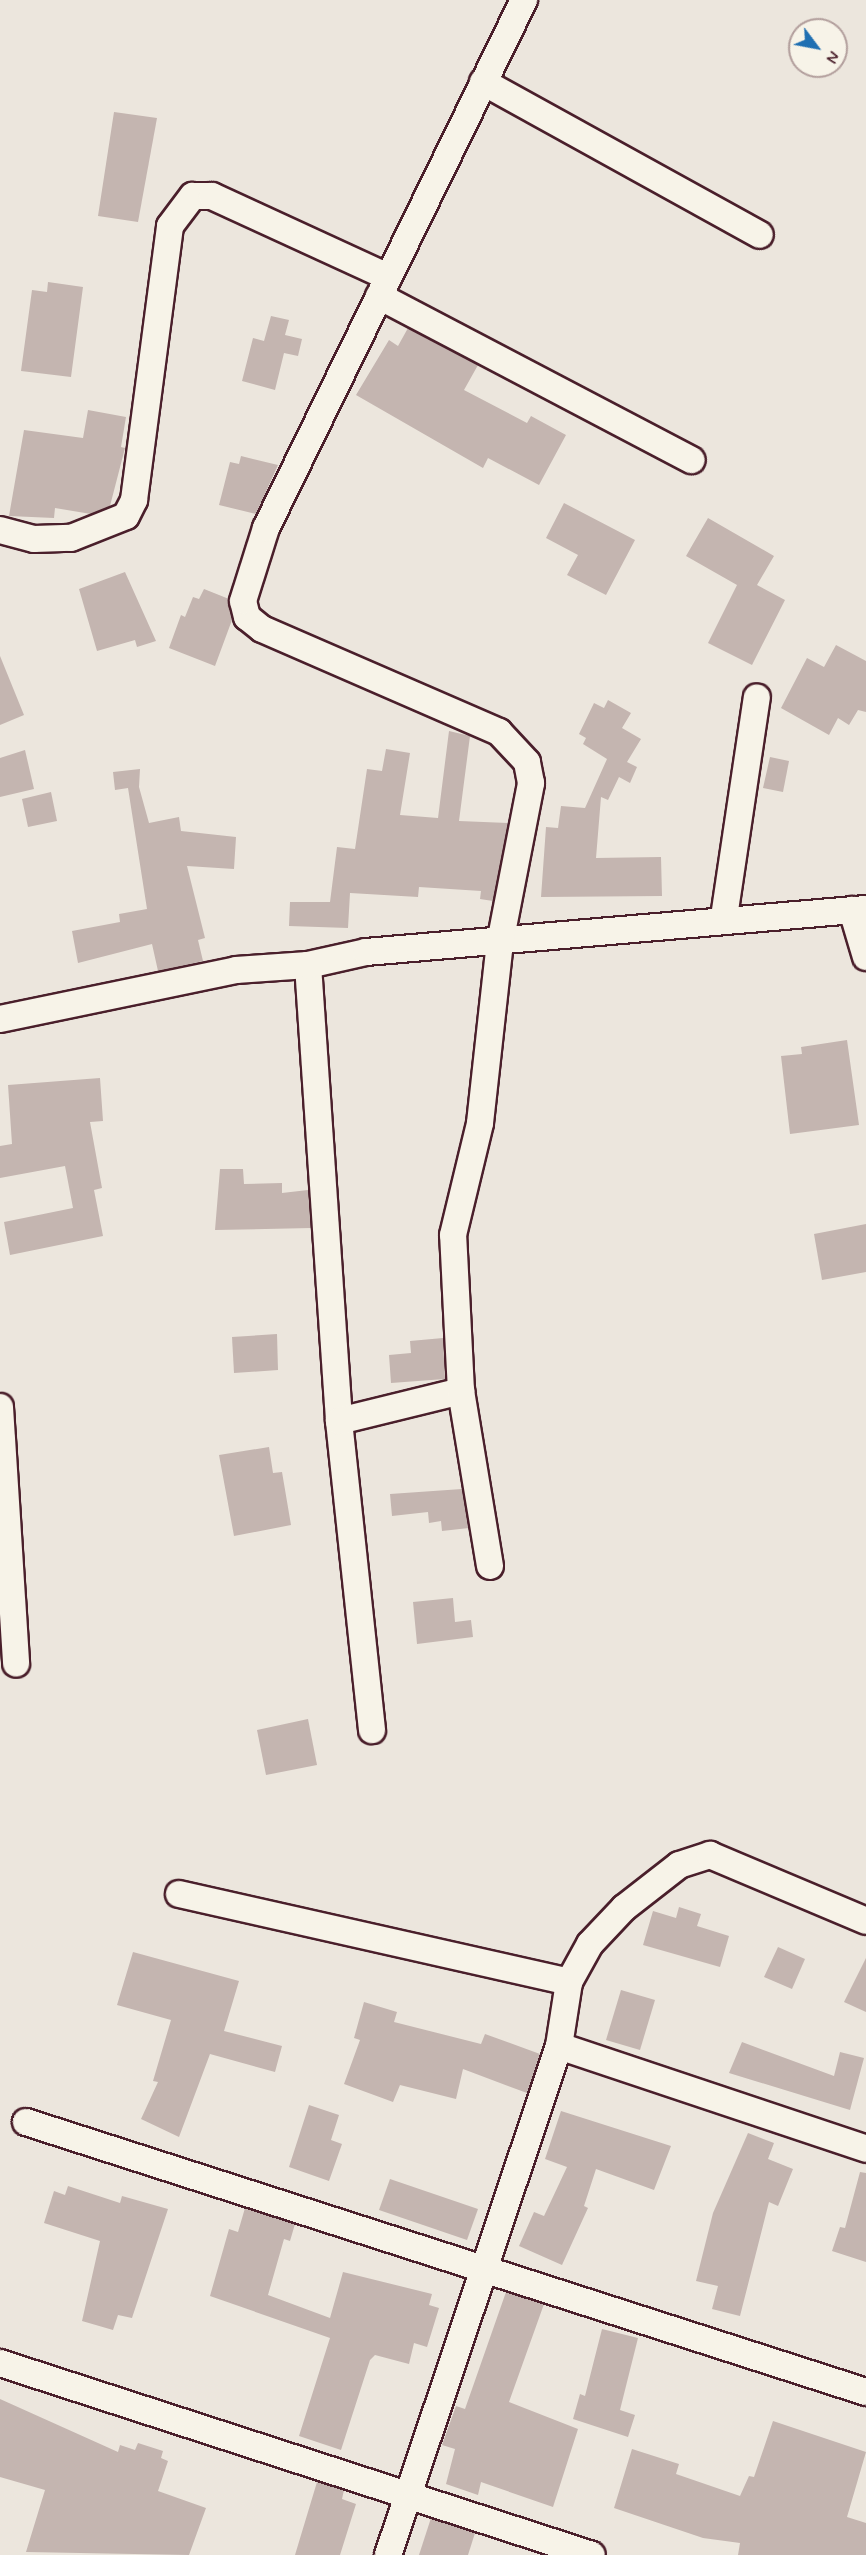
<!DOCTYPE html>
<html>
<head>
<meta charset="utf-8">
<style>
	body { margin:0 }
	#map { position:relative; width:866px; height:2555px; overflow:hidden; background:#ece6dd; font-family:Mynerve,sans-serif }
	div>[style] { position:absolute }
	.building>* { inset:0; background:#c4b5b0 }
	.roads { filter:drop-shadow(2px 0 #4a1f2b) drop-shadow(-2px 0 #4a1f2b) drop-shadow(0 2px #4a1f2b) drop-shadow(0 -2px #4a1f2b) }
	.minor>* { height:26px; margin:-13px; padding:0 13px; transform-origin:13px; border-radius:13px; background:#f7f3e8 }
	span { translate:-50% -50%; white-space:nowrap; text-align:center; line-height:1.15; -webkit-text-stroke:6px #f7f3e8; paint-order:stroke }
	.north { position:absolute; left:788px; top:18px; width:60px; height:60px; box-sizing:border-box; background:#f7f3e8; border:2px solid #b29e9c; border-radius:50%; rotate:122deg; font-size:16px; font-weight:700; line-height:24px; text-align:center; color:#4a1f2b }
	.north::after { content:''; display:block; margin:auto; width:21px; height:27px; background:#1f6fb2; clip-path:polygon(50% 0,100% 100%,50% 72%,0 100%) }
</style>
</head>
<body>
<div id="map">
	<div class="building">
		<div style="clip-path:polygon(114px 112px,157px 118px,138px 222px,98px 216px)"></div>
		<div style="clip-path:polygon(48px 282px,83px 287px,71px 377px,21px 371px,32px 290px,47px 292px)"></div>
		<div style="clip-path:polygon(271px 316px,289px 320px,285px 335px,302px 339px,298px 356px,284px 353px,275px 390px,242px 381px,253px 338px,264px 341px)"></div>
		<div style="clip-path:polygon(408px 328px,478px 365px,464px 390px,527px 423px,531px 416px,566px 435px,539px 485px,488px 458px,483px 468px,356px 395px,389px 340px,398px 346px)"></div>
		<div style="clip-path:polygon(88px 410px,126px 417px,121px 447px,125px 448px,110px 506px,91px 514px,55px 508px,54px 518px,9px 516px,24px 430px,83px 438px)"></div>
		<div style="clip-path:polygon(241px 456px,278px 465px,256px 514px,219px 505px,230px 462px,239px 464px)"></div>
		<div style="clip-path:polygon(564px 503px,635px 540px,606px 595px,567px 575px,578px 555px,546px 538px)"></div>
		<div style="clip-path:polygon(708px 518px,774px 556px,757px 585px,785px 600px,752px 665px,708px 643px,737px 585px,686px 556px)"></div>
		<div style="clip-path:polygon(125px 572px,156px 641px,137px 647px,135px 640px,97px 651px,79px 589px)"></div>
		<div style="clip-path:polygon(204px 589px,229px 599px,232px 620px,215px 666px,169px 648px,181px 615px,185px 617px,193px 597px,199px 599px)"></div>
		<div style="clip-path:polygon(836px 645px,866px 661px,866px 712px,858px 710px,849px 725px,838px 718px,829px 735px,781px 708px,807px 658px,824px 667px)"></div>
		<div style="clip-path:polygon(0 656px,24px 715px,0 725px)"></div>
		<div style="clip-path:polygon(608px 700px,631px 713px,622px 728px,641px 739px,627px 762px,637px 767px,630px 783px,619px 777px,608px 800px,601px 797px,596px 858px,661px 857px,662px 896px,541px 897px,546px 827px,558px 828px,561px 806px,585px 808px,607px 759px,583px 744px,586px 738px,579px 734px,594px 703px,604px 708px)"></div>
		<div style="clip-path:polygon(449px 731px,470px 736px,459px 821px,508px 823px,493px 901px,480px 899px,481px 891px,419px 887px,418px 897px,350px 893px,348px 928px,289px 926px,290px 902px,330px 902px,337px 847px,355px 849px,367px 769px,382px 771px,386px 749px,410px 753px,400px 815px,438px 818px)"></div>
		<div style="clip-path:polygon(25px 750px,34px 789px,0 797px,0 758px)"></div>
		<div style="clip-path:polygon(770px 757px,789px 761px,783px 792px,763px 788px)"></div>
		<div style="clip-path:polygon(140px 769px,139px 787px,149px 823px,179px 817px,181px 831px,236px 837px,234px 869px,187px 866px,205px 938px,198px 940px,203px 961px,158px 971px,152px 944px,78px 963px,72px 931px,120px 922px,119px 914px,147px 909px,128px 788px,115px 790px,113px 772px)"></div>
		<div style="clip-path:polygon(51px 792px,57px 821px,28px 827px,22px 799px)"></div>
		<div style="clip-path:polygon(847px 1040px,859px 1125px,790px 1134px,781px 1056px,802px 1054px,801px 1047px)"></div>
		<div style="clip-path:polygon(100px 1078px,103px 1121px,90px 1122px,102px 1188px,94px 1190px,103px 1236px,10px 1255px,4px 1222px,73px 1208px,65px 1166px,0 1178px,0 1146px,12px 1144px,8px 1085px)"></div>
		<div style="clip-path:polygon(220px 1169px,243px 1169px,244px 1184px,282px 1183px,282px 1193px,308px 1190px,311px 1228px,215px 1230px)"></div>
		<div style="clip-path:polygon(866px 1224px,866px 1272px,822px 1280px,814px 1234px)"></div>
		<div style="clip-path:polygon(277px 1334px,278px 1370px,234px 1373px,232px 1337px)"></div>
		<div style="clip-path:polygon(443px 1338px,445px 1379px,391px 1383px,389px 1355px,411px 1353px,410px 1341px)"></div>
		<div style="clip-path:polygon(269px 1447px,273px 1473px,282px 1472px,291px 1525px,234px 1536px,219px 1455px)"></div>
		<div style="clip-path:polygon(462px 1489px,469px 1528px,442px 1531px,441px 1521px,429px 1523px,428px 1512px,392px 1516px,390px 1494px)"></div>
		<div style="clip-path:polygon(453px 1598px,455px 1622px,471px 1620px,473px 1637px,417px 1644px,413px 1602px)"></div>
		<div style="clip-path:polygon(308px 1719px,317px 1765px,266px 1775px,257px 1730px)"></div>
		<div style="clip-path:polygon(679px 1907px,701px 1914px,697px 1926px,729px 1936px,720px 1967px,643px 1945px,653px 1911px,676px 1918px)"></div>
		<div style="clip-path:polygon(778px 1947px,805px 1959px,792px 1989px,764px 1977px)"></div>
		<div style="clip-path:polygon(133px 1952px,239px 1981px,224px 2031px,282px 2046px,275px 2072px,210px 2054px,179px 2137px,141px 2119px,158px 2082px,153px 2081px,171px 2020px,117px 2005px)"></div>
		<div style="clip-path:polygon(866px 1958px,866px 2012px,844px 2002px)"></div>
		<div style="clip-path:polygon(621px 1990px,655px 2000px,640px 2050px,606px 2040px)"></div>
		<div style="clip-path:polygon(364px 2002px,397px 2012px,394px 2022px,481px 2044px,485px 2034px,540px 2054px,527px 2093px,463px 2069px,456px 2099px,400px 2085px,393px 2102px,344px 2084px,360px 2040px,354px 2038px)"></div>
		<div style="clip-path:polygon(742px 2042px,834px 2076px,840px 2052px,864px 2058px,850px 2110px,729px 2073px)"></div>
		<div style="clip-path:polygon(309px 2105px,339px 2115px,331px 2140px,342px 2144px,329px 2181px,289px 2167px)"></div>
		<div style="clip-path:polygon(561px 2111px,671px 2146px,654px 2190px,596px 2169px,584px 2206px,588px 2208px,562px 2265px,519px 2246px,534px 2212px,544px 2216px,567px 2167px,545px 2159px)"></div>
		<div style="clip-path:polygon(748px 2133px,774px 2143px,768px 2159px,793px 2169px,778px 2206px,769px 2202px,740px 2316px,712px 2309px,718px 2286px,696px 2281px,713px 2213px)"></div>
		<div style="clip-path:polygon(860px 2172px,866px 2173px,866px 2262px,832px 2251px,840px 2227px,845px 2228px)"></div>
		<div style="clip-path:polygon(390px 2179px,478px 2209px,467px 2240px,379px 2210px)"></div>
		<div style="clip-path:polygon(68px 2186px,120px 2203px,122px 2196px,168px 2209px,132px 2318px,118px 2315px,113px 2330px,82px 2321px,100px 2241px,44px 2223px,54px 2191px,65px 2195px)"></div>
		<div style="clip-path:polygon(245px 2208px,295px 2224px,290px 2241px,284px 2239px,268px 2295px,330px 2318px,343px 2272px,432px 2294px,429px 2305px,439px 2308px,427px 2347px,414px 2343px,409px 2364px,375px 2355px,370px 2360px,341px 2450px,299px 2436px,330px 2338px,210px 2296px,229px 2229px,238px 2232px)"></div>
		<div style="clip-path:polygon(506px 2292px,544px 2304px,509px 2402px,578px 2429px,553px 2507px,481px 2482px,478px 2495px,446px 2484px,455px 2449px,442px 2445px,456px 2406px,465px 2409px)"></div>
		<div style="clip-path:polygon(602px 2329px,638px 2338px,620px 2410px,635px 2415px,628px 2437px,573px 2419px,580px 2394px,585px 2396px)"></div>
		<div style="clip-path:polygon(0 2399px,118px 2452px,120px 2445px,135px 2450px,138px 2443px,163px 2451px,161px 2458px,168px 2461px,158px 2491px,206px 2508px,189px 2555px,26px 2552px,45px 2490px,0 2477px)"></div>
		<div style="clip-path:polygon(773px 2421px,866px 2452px,847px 2517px,866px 2523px,866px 2555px,738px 2555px,740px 2543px,703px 2538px,614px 2508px,632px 2449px,679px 2464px,676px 2474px,740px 2496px,749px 2476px,754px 2477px)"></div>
		<div style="clip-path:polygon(317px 2482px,344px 2490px,342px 2499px,356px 2504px,340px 2555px,295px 2555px)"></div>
		<div style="clip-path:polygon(431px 2518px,475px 2533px,468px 2555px,419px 2555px)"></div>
	</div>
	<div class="roads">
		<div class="minor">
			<div style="left:483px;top:82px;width:316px;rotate:28.9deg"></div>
			<div style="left:379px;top:296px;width:353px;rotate:27.7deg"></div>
			<div style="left:0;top:530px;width:35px;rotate:15deg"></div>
			<div style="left:34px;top:539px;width:37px;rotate:-2deg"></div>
			<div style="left:71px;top:538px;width:59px;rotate:-21.8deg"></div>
			<div style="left:126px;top:516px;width:18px;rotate:-63deg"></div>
			<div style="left:134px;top:500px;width:276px;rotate:-82.5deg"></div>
			<div style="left:170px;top:226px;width:38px;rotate:-53deg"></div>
			<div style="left:193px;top:196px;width:19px"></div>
			<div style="left:212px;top:196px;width:194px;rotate:24.7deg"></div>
			<div style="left:852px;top:910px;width:49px;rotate:73.4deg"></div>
			<div style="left:724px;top:917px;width:222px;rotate:-81.5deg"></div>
			<div style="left:308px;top:965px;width:457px;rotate:86.1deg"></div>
			<div style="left:339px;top:1421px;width:311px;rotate:83.9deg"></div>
			<div style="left:0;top:1019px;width:241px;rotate:-11.7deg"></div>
			<div style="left:236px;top:970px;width:72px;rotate:-4deg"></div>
			<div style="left:308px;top:965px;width:59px;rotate:-12.6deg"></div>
			<div style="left:366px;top:952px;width:502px;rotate:-4.92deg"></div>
			<div style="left:0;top:1407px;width:257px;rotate:86.4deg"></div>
			<div style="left:339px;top:1421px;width:126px;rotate:-13.8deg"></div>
			<div style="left:490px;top:1566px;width:177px;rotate:-99.4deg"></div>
			<div style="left:461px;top:1391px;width:156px;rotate:-92.9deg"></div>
			<div style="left:453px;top:1235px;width:115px;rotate:-76.4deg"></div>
			<div style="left:480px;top:1123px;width:181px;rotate:-83.7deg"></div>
			<div style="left:500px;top:943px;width:163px;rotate:-79deg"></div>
			<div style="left:531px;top:783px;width:21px;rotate:-101deg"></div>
			<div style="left:527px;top:762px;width:41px;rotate:-133deg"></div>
			<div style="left:499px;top:732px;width:258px;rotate:-156.5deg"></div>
			<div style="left:262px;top:629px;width:19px;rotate:-141deg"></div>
			<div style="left:247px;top:617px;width:16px;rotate:-104deg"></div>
			<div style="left:243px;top:601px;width:77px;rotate:-72.5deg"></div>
			<div style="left:266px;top:528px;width:588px;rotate:-63.96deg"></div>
			<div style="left:179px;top:1894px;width:400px;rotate:12.7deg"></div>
			<div style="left:559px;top:2046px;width:324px;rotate:18.5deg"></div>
			<div style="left:26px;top:2122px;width:882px;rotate:17.82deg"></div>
			<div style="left:0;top:2363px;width:622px;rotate:17.97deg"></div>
			<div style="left:388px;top:2555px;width:537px;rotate:-71.43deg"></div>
			<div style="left:559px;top:2046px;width:65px;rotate:-81.1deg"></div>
			<div style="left:569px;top:1982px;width:43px;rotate:-61.1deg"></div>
			<div style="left:590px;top:1944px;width:50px;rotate:-46.6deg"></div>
			<div style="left:624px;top:1908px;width:70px;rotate:-38deg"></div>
			<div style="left:679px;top:1865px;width:33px;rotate:-18deg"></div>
			<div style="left:710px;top:1855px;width:169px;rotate:22.9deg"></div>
		</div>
	</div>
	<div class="north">N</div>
</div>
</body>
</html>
